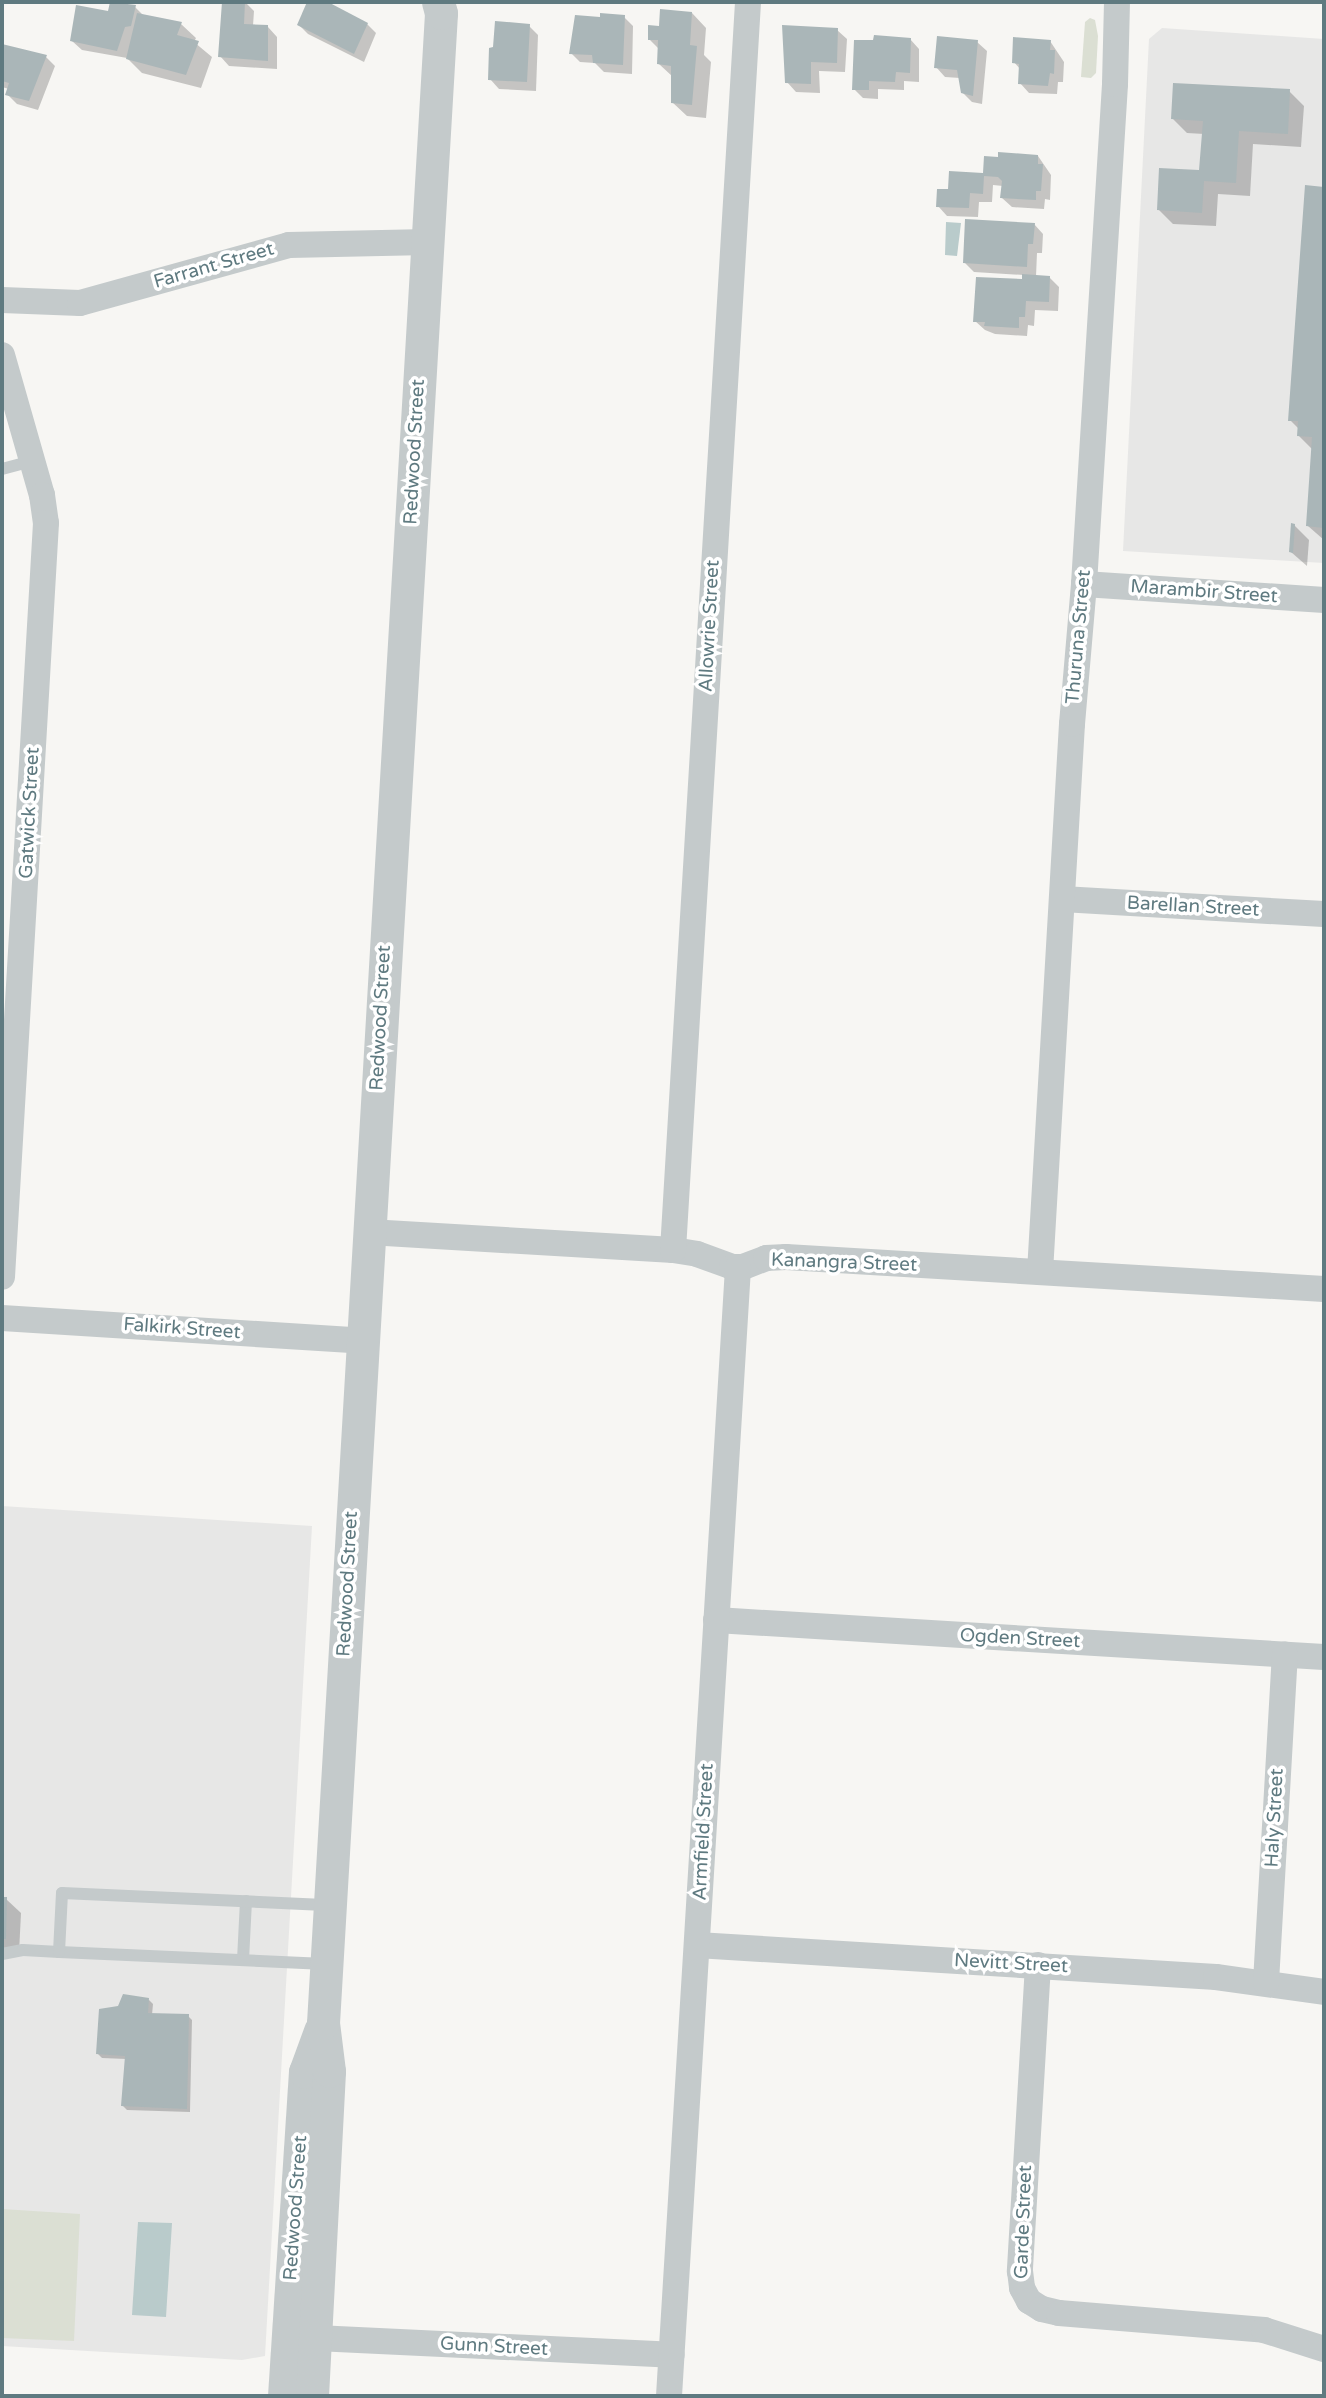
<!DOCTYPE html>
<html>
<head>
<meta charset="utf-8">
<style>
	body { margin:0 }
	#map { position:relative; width:1326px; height:2398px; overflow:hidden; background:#f7f6f3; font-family:"Varela Round",sans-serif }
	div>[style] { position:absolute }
	.built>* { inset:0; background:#e7e7e6 }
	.green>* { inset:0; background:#dbdfd3 }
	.water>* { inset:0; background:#b9cbcb }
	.shadow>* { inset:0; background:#0003 }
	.building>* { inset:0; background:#aab6b8 }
	.service>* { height:12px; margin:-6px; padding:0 6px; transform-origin:6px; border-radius:6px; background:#c4cacb }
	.minor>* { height:26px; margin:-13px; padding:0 13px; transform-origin:13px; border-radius:13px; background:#c4cacb }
	.tertiary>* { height:33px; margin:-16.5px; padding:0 16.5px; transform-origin:16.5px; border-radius:16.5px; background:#c4cacb }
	span { translate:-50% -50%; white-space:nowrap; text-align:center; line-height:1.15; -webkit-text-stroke:7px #fff; paint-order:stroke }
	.street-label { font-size:19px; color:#5f7a80 }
	.frame { position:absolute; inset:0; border:4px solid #5f7a80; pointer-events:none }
</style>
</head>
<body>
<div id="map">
	<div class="built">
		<div style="clip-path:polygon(1162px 28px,1324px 39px,1324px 563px,1123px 551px,1149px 39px)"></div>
		<div style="clip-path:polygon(2px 1506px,312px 1526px,265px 2356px,242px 2360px,2px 2346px)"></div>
	</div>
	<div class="green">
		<div style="clip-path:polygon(1090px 18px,1095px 20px,1098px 36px,1096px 73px,1091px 78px,1081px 77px,1085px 22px)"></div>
		<div style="clip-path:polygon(2px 2209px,80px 2214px,74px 2341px,2px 2338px)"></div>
	</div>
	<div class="water">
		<div style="clip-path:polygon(946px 222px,961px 223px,957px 256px,945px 255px)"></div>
		<div style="clip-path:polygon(138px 2222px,172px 2223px,166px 2317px,132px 2315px)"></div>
	</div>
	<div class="shadow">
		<div style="clip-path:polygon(112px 2px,135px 7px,144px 16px,181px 24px,196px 38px,194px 42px,212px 57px,201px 88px,142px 73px,127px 58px,82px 50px,72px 41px,109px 13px)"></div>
		<div style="clip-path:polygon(224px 2px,245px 2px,254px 11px,253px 26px,268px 27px,277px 37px,277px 69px,229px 66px,220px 56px)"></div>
		<div style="clip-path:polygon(308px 2px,324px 2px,367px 24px,376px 33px,364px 62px,308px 34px,299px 25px)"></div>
		<div style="clip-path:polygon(692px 13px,706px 28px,704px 55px,711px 62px,706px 118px,687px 116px,672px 102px,673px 77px,659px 64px,660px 50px,650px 40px,661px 28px)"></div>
		<div style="clip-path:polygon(624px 17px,633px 26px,632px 74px,604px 72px,595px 63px,580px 62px,571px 53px,602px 19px)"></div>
		<div style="clip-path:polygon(529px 26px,538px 35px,536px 91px,499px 89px,490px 79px)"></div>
		<div style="clip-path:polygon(837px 30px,847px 39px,845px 72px,819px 71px,820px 93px,796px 92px,787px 82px)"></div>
		<div style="clip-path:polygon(910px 39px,919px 49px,919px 82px,904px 81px,904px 90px,878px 89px,878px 99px,863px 98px,854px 89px)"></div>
		<div style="clip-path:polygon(1050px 41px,1064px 62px,1063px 82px,1058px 82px,1057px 94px,1029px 93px,1020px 83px,1020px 69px,1014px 62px)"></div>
		<div style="clip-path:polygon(977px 42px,987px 51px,982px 104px,972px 102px,963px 93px,960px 78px,945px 77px,936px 67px)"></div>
		<div style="clip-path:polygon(2px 46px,46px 57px,55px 66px,38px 110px,17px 104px,7px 94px,9px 89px,2px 87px)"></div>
		<div style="clip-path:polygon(1289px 91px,1304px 106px,1301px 147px,1253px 144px,1250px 196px,1218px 194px,1216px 226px,1173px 224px,1158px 209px,1201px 172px,1204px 134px,1187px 133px,1173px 119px)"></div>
		<div style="clip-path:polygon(1038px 156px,1051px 175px,1050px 200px,1045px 199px,1044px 209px,1012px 207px,1002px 198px,1003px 186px,993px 185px,992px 202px,979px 202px,978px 217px,947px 216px,938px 206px,950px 191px,984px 175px)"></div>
		<div style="clip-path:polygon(1306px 187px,1324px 188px,1324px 540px,1308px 526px,1313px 450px,1298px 435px,1299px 429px,1290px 420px)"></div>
		<div style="clip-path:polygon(1034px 224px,1043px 234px,1042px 253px,1037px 253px,1036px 277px,1049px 277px,1059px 287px,1058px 311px,1035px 310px,1034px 326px,1028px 325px,1027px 336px,995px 334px,985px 330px,975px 321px,1024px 281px,1024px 275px,974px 272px,965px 263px)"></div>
		<div style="clip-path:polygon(1294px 525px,1309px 540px,1307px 566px,1291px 552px)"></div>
		<div style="clip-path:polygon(2px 1899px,6px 1899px,21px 1913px,19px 1953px,2px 1952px)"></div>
		<div style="clip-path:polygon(149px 2000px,153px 2004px,152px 2015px,188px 2016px,192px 2020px,190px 2112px,127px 2110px,123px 2106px,126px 2059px,102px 2058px,98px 2054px,119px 2007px)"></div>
	</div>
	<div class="building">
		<div style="clip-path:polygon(110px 2px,136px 5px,131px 26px,125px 27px,117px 51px,70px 41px,76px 5px,108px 11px)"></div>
		<div style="clip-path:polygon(222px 2px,245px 2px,244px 24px,268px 25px,268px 61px,218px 57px)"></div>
		<div style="clip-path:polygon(307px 2px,328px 2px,368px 23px,354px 54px,297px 25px)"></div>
		<div style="clip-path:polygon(660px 9px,692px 12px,690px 45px,697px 46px,692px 105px,671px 103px,671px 66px,657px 64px,658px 40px,648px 40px,648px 25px,659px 26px)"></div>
		<div style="clip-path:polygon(137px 13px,182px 22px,177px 35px,199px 41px,186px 75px,126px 59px)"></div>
		<div style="clip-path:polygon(600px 13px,625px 15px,623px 65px,593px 63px,592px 55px,569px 54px,575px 15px,600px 17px)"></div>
		<div style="clip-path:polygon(495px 21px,530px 24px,527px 82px,488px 80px,489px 48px,493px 47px)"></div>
		<div style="clip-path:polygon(782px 25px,838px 28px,837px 63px,811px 62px,811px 84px,785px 83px)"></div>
		<div style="clip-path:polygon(874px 35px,911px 38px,910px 73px,896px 72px,895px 82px,869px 81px,869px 90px,852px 90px,854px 40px,873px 40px)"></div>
		<div style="clip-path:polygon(937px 36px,978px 40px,973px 96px,961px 93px,957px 70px,934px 68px)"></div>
		<div style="clip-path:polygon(1013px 37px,1051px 40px,1050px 50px,1055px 50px,1054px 74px,1050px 73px,1048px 86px,1018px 84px,1019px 64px,1012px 63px)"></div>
		<div style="clip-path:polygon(2px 44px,47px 55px,29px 101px,5px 95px,9px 83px,2px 81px)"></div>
		<div style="clip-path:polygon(1173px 83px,1290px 89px,1288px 134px,1239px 131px,1236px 183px,1204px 181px,1202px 213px,1157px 210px,1159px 168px,1199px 170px,1203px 121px,1171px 119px)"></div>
		<div style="clip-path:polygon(998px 152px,1038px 155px,1038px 164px,1043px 164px,1041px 191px,1036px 191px,1036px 200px,1000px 198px,1002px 181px,998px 177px,984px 176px,983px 194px,970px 193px,969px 208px,936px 207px,937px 189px,948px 189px,949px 171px,983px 173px,984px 156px,998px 157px)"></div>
		<div style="clip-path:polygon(1305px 185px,1324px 187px,1324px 528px,1306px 526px,1312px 437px,1297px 436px,1298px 421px,1288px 421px)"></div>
		<div style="clip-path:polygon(965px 219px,1035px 223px,1033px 244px,1028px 244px,1027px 267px,963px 263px)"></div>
		<div style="clip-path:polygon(1022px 274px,1050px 276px,1049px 302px,1026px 301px,1025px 317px,1019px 317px,1019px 328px,984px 326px,985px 322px,973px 322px,976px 277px,1022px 279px)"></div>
		<div style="clip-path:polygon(1291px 523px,1295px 524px,1293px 553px,1289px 552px)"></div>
		<div style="clip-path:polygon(2px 1897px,7px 1897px,6px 1939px,2px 1939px)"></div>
		<div style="clip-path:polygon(123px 1994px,149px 1998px,148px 2013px,189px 2014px,187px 2109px,121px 2106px,125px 2056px,96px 2054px,99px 2009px,118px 2006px)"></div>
	</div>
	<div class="service">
		<div style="left:2px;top:469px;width:31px;rotate:-15deg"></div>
		<div style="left:2px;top:1954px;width:21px;rotate:-11deg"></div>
		<div style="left:23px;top:1950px;width:36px;rotate:3deg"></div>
		<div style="left:243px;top:1960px;width:59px;rotate:-87.1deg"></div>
		<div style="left:325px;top:1964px;width:266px;rotate:-177.4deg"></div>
		<div style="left:59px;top:1952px;width:59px;rotate:-87.1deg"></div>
		<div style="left:62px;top:1893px;width:268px;rotate:2.6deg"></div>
	</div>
	<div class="minor">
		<div style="left:2px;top:300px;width:78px;rotate:2.2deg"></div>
		<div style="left:80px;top:303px;width:217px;rotate:-15.5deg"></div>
		<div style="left:289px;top:245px;width:139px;rotate:-1.2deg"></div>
		<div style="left:2px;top:355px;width:146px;rotate:74.1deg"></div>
		<div style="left:42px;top:495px;width:28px;rotate:82deg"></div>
		<div style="left:46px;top:523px;width:755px;rotate:93.34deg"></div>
		<div style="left:1084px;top:584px;width:241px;rotate:3.8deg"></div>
		<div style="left:1062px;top:899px;width:262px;rotate:3.3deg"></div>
		<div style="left:369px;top:1232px;width:305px;rotate:3.4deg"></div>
		<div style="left:673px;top:1250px;width:24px;rotate:9deg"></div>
		<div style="left:697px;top:1254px;width:37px;rotate:20deg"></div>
		<div style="left:732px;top:1267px;width:11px"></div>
		<div style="left:743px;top:1267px;width:25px;rotate:-21deg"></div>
		<div style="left:766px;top:1258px;width:20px;rotate:-3deg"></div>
		<div style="left:786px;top:1257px;width:539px;rotate:3.4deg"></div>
		<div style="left:673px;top:1250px;width:1250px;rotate:-86.56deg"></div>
		<div style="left:1040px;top:1272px;width:549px;rotate:-86.66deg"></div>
		<div style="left:1072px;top:724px;width:141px;rotate:-85.1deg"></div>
		<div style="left:1084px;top:584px;width:501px;rotate:-86.45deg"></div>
		<div style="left:1115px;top:84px;width:82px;rotate:-88.6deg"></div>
		<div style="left:2px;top:1318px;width:362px;rotate:3.6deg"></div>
		<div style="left:716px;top:1620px;width:609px;rotate:3.48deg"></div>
		<div style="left:697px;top:1945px;width:520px;rotate:3.53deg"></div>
		<div style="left:1216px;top:1977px;width:109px;rotate:7.9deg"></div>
		<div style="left:1038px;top:1965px;width:307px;rotate:93.4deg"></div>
		<div style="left:1020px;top:2271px;width:17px;rotate:83deg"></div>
		<div style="left:1022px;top:2288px;width:15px;rotate:62deg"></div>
		<div style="left:1029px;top:2301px;width:15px;rotate:32deg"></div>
		<div style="left:1042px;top:2309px;width:17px;rotate:13deg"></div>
		<div style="left:1059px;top:2313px;width:206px;rotate:4.7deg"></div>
		<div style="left:1264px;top:2330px;width:63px;rotate:17.6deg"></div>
		<div style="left:1266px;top:1982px;width:328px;rotate:-86.7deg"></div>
		<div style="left:316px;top:2338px;width:356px;rotate:2.7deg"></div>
		<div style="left:669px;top:2396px;width:1131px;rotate:-86.5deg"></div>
	</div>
	<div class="tertiary">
		<div style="left:284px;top:2396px;width:325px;rotate:-86.3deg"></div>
		<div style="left:305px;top:2072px;width:44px;rotate:-69.9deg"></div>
		<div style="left:312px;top:2396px;width:325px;rotate:-87deg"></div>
		<div style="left:329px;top:2071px;width:48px;rotate:-97.1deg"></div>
		<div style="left:323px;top:2023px;width:2013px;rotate:-86.64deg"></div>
		<div style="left:441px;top:13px;width:11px;rotate:-105deg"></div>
	</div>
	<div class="street-label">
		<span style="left:214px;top:266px;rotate:-16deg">Farrant Street</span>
		<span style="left:415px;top:452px;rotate:-87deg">Redwood Street</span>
		<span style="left:1204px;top:592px;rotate:4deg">Marambir Street</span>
		<span style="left:710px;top:626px;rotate:-87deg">Allowrie Street</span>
		<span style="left:1079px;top:637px;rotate:-85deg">Thuruna Street</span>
		<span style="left:30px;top:813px;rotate:-87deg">Gatwick Street</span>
		<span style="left:1193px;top:907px;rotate:3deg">Barellan Street</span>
		<span style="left:381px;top:1018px;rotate:-87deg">Redwood Street</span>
		<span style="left:844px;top:1263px;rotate:2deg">Kanangra Street</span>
		<span style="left:182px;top:1329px;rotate:4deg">Falkirk Street</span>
		<span style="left:348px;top:1584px;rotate:-87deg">Redwood Street</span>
		<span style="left:1020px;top:1639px;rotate:3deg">Ogden Street</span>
		<span style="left:1275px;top:1818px;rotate:-87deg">Haly Street</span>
		<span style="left:704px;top:1832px;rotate:-87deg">Armfield Street</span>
		<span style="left:1011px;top:1964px;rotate:3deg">Nevitt Street</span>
		<span style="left:296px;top:2208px;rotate:-86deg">Redwood Street</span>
		<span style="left:1024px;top:2222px;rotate:-88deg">Garde Street</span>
		<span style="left:494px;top:2347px;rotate:3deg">Gunn Street</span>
	</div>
	<div class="frame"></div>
</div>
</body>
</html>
